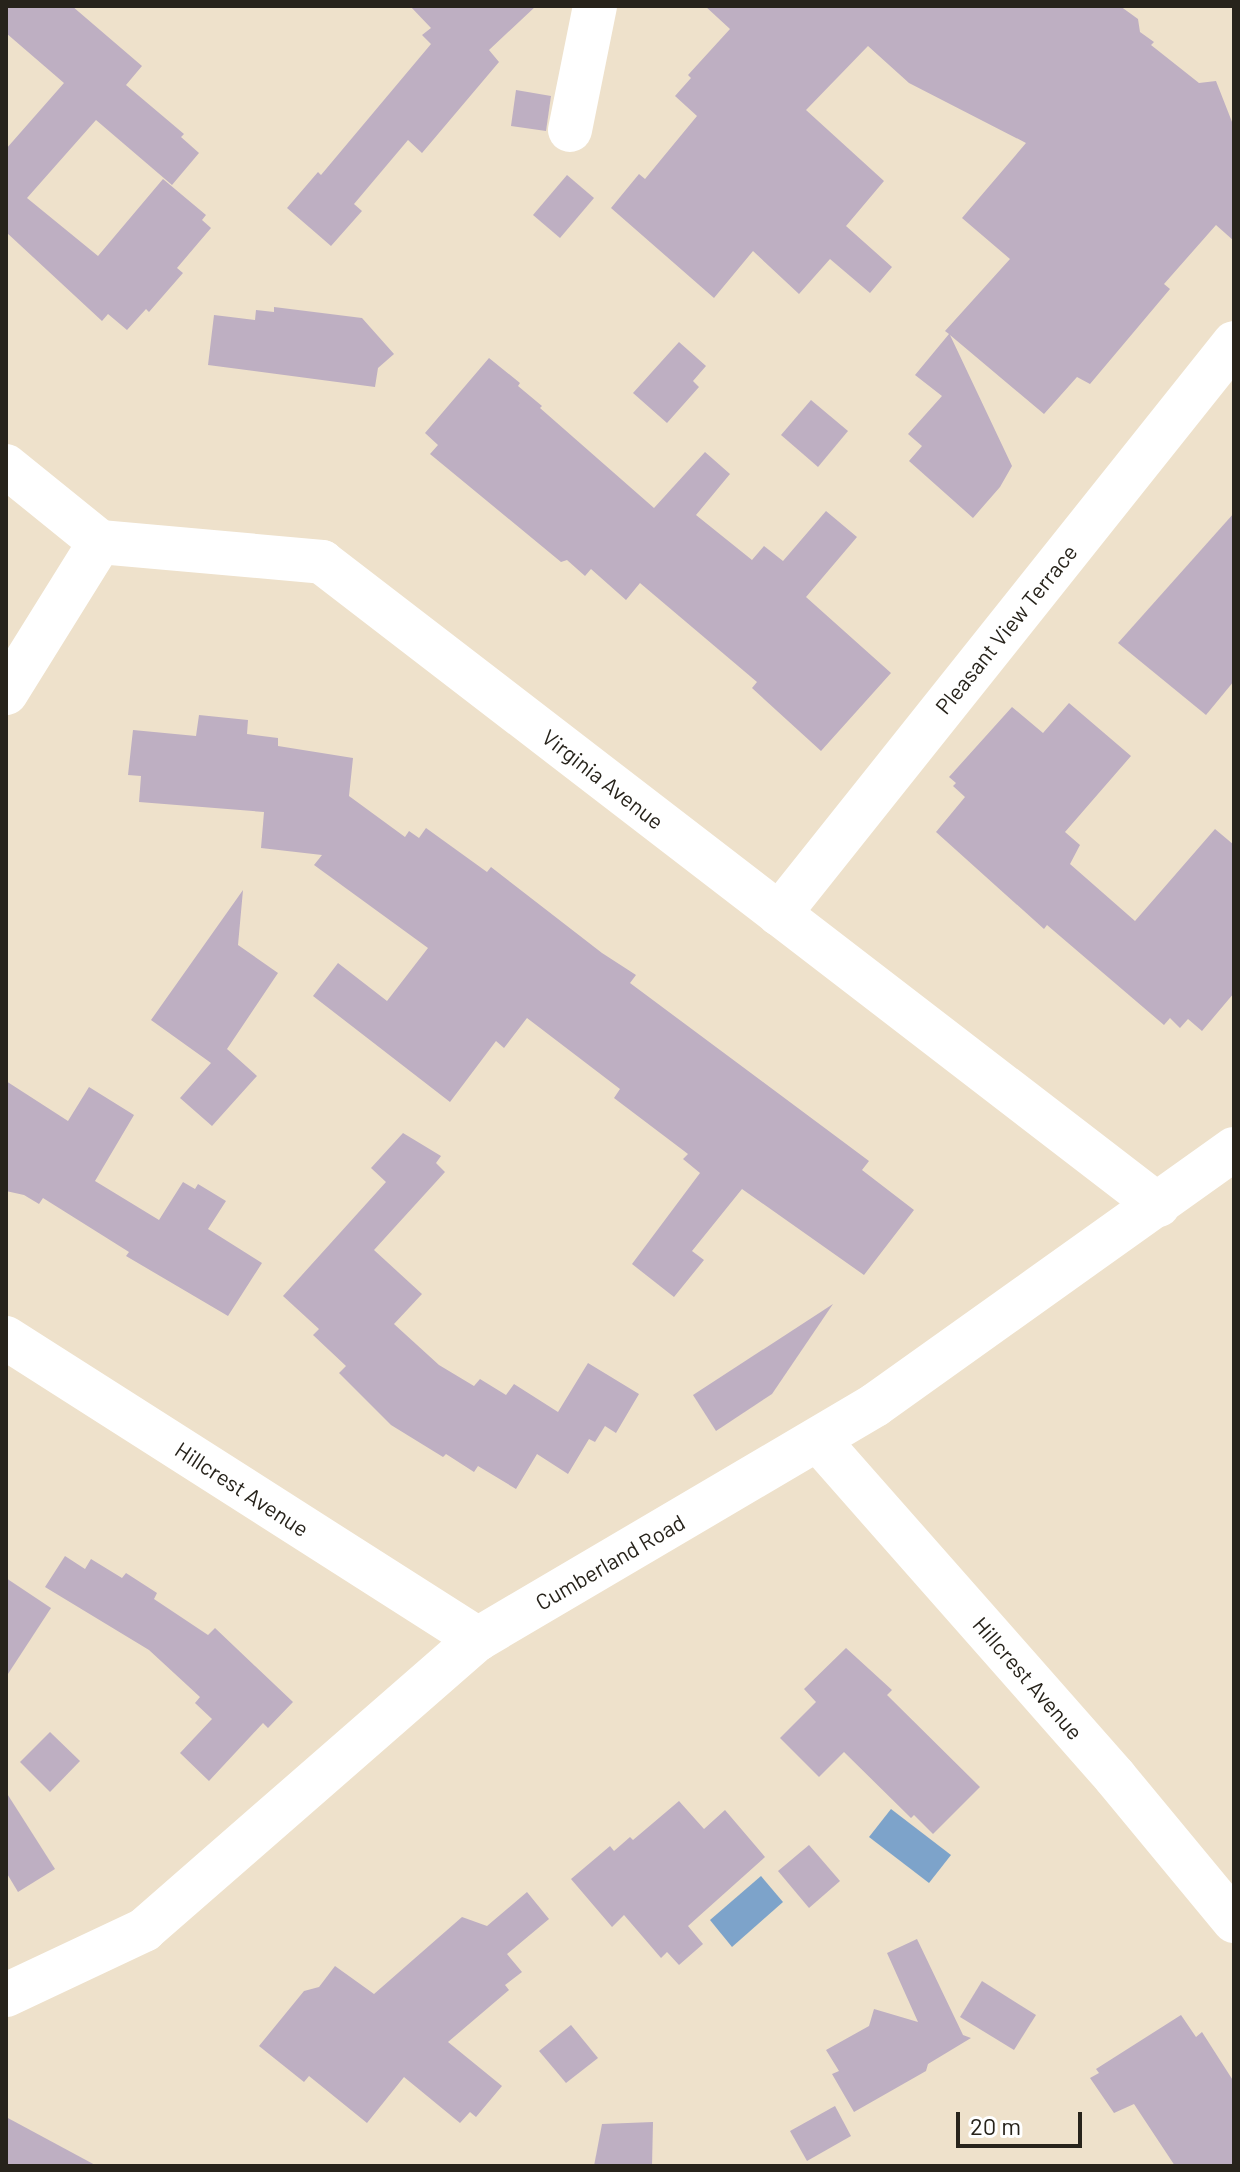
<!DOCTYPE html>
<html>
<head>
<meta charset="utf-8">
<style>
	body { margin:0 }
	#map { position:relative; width:1240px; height:2172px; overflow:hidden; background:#eee1cb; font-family:Barlow,sans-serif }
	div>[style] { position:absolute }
	.water>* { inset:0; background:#7da3ca }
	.building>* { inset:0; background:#beafc2 }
	.street>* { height:44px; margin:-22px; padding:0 22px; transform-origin:22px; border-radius:22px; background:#fff }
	span { translate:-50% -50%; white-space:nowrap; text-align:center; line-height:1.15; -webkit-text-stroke:6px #fff; paint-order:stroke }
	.street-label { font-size:22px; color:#27231b }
	.frame { position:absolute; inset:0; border:8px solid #27231b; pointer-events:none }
	.scale { position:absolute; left:956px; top:2112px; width:126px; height:36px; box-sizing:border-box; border:4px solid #27231b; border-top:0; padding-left:10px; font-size:24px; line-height:28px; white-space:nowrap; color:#27231b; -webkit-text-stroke:6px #fff; paint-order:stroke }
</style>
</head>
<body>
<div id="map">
	<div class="water">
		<div style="clip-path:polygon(891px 1809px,951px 1855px,929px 1883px,869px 1837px)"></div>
		<div style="clip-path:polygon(761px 1876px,783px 1902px,732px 1947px,710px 1920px)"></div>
	</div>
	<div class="building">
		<div style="clip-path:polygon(6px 6px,72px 6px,142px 66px,126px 85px,184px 134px,181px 137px,199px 153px,172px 185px,96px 120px,27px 198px,98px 256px,163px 179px,206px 215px,202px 220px,211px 228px,177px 268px,183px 273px,149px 312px,146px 309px,127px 330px,108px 314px,102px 321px,6px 232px,6px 149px,64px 83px,6px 33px)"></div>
		<div style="clip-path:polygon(410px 6px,536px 6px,489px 50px,499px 62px,422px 153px,408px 140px,354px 204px,362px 211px,331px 246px,287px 208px,318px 172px,321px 175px,431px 44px,422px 35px,431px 28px)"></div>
		<div style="clip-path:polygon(705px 6px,1120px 6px,1138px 19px,1140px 32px,1154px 42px,1151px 45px,1199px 83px,1216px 81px,1234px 127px,1234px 241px,1216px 225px,1164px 284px,1170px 289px,1090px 384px,1077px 377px,1044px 414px,950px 335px,1012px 466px,1000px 487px,973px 518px,909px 461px,922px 446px,908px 434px,942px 396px,915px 375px,949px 334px,945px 331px,1010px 259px,962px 218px,1026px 143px,909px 83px,868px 46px,806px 110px,884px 181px,846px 226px,892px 267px,870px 293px,830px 259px,799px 294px,753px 251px,714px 298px,611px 208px,639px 174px,645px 179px,697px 116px,675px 96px,691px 78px,688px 75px,730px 29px)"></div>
		<div style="clip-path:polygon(516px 90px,551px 96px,546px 131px,511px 126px)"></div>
		<div style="clip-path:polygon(567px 175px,594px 198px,560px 238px,533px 215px)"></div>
		<div style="clip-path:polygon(274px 307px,362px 318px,394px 354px,378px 368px,375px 387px,208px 365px,214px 315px,255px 320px,256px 310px,274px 312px)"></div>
		<div style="clip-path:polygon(679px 342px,706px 366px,693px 381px,699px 387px,667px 423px,633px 393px)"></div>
		<div style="clip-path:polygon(489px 358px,520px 383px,518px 386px,542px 406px,540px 408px,654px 508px,705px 452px,730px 474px,696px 515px,752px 560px,764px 546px,783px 561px,826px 511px,857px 537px,806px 597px,891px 673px,821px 751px,752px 688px,757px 682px,640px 583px,626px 600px,591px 569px,585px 576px,567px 560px,561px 562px,430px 454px,438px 445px,425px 433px)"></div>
		<div style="clip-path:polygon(811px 400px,848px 431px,818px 467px,781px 435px)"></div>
		<div style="clip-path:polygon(1234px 513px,1234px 681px,1206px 715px,1118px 643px)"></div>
		<div style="clip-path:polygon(1069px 703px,1131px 756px,1065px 832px,1080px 845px,1070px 864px,1135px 921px,1215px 829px,1234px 845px,1234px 993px,1202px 1031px,1188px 1019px,1180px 1028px,1170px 1018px,1164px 1025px,1047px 925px,1044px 929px,936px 832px,965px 797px,953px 786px,956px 783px,949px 777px,1012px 707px,1043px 733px)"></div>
		<div style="clip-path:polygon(199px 715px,248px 720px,247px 734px,278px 738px,278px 746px,353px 758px,349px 796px,405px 837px,409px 831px,419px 838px,426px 828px,487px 872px,491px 867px,602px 953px,636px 975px,630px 983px,869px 1161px,862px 1170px,914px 1210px,864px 1275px,742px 1189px,692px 1251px,704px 1260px,674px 1297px,632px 1264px,700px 1173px,683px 1159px,688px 1154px,614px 1098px,620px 1089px,527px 1018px,504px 1048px,496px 1041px,450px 1102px,313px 996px,338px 963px,387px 1001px,428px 948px,314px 865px,322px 855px,261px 848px,264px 812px,139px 802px,141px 776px,128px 775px,133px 730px,196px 736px)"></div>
		<div style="clip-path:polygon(243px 890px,238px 945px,278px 973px,227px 1049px,257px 1076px,212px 1126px,180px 1098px,211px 1063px,151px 1020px)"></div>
		<div style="clip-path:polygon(6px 1081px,68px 1121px,89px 1087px,134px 1115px,95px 1181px,159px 1220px,183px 1182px,195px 1189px,198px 1184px,226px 1201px,208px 1229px,262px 1263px,228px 1316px,126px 1256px,129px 1252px,43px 1198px,39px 1204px,24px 1195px,6px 1191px)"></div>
		<div style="clip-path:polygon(403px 1133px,441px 1156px,436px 1163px,445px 1172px,374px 1250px,422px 1294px,394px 1324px,439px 1365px,474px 1386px,480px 1379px,506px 1395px,514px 1384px,558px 1412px,588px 1363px,639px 1394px,616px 1433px,605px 1426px,595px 1442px,589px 1439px,568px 1474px,537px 1454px,516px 1489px,478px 1466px,474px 1472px,446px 1454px,443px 1457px,391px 1425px,339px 1373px,346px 1366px,313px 1335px,319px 1329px,283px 1296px,386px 1182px,371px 1168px)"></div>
		<div style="clip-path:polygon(833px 1304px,772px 1394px,716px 1431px,693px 1395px)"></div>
		<div style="clip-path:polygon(65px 1556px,85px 1569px,91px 1559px,122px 1578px,126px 1573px,157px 1593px,154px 1599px,208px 1635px,215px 1628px,293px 1702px,268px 1728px,263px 1723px,209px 1781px,180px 1753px,212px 1719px,195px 1703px,200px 1697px,149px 1650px,45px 1587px)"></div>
		<div style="clip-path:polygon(6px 1578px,51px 1608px,6px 1677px)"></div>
		<div style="clip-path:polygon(846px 1648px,892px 1690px,887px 1695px,980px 1787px,933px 1834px,914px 1815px,911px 1818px,844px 1752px,819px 1777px,780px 1738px,816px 1702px,804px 1689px)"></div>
		<div style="clip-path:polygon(50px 1732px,80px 1761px,50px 1792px,20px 1762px)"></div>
		<div style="clip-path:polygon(6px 1792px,55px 1869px,18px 1892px,6px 1872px)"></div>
		<div style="clip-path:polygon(679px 1801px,704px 1829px,725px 1810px,765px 1857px,688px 1926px,703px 1944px,679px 1965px,667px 1952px,661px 1958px,624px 1915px,612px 1927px,571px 1879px,610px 1846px,614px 1851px,630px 1837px,633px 1840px)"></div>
		<div style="clip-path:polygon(809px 1845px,840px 1881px,809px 1908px,778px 1871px)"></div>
		<div style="clip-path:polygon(527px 1892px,549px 1919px,507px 1954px,522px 1972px,505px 1985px,509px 1990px,448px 2042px,502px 2086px,476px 2117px,470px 2112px,460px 2123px,404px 2077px,367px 2123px,309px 2076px,304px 2082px,259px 2046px,304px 1991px,319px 1987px,335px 1966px,374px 1994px,462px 1917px,487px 1926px)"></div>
		<div style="clip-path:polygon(917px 1939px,963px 2035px,971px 2038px,928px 2064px,926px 2071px,854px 2112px,832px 2074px,839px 2071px,826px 2050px,869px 2026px,874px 2009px,918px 2022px,887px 1953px)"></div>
		<div style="clip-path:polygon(982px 1981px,1036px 2015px,1014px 2050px,960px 2017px)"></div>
		<div style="clip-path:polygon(1181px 2015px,1196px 2037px,1202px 2032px,1234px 2082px,1234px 2166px,1175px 2166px,1134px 2104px,1114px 2113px,1090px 2078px,1099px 2073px,1096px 2069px)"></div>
		<div style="clip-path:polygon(571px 2025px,598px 2058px,566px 2083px,539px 2051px)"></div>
		<div style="clip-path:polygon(835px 2106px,851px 2136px,807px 2161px,790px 2131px)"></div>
		<div style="clip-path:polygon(6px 2117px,97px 2166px,6px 2166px)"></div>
		<div style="clip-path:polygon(653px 2122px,652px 2166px,594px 2166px,602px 2124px)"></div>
	</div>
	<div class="street">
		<div style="left:570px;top:130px;width:126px;rotate:-78.6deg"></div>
		<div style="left:6px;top:466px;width:121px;rotate:39deg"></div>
		<div style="left:100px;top:542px;width:223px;rotate:5.1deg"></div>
		<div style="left:322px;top:562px;width:1055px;rotate:37.57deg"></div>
		<div style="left:6px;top:693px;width:178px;rotate:-58.1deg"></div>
		<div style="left:779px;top:914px;width:730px;rotate:-51.45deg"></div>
		<div style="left:6px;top:1338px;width:560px;rotate:32.53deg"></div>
		<div style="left:818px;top:1440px;width:449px;rotate:48.6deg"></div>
		<div style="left:1115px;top:1777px;width:187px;rotate:50.4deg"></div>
		<div style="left:6px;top:1995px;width:153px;rotate:-25.2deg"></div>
		<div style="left:144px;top:1930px;width:443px;rotate:-41.1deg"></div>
		<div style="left:478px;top:1639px;width:461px;rotate:-30.5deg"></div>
		<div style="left:875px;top:1405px;width:441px;rotate:-35.5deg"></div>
	</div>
	<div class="street-label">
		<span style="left:1006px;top:629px;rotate:-51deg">Pleasant View Terrace</span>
		<span style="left:603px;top:779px;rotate:38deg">Virginia Avenue</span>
		<span style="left:242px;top:1489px;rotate:33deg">Hillcrest Avenue</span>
		<span style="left:610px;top:1562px;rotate:-30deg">Cumberland Road</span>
		<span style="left:1028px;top:1678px;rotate:49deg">Hillcrest Avenue</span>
	</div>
	<div class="frame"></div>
	<div class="scale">20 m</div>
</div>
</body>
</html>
